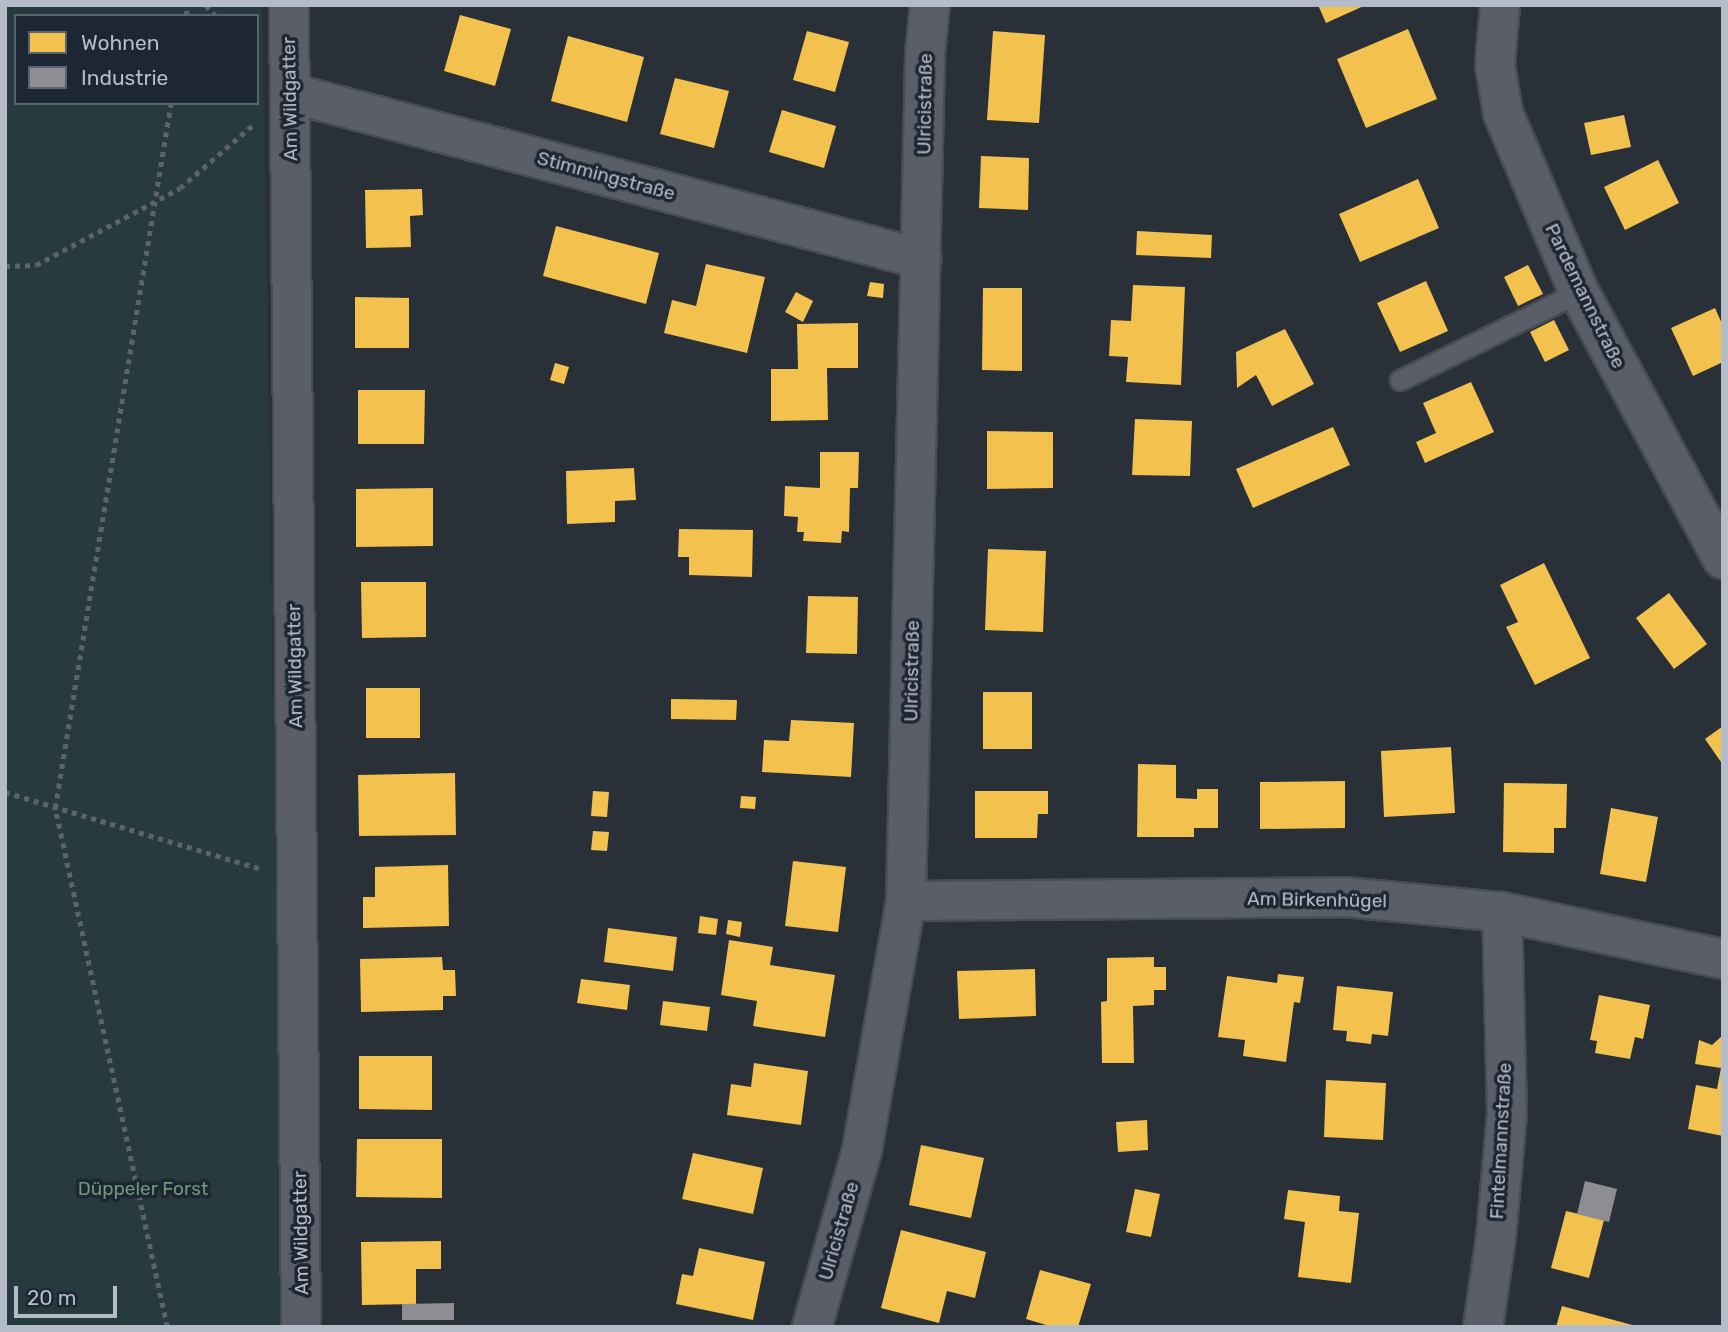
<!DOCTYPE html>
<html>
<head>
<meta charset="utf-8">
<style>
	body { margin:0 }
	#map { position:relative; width:1728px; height:1332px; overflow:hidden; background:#2a3038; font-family:Rubik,sans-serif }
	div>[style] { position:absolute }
	.green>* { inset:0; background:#273a3e }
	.homes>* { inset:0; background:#f2c14e }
	.industry>* { inset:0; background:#8d8d92 }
	.path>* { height:4.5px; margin-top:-2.25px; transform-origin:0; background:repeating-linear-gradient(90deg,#5d636a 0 5px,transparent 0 10px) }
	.roads { filter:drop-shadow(2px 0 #484c53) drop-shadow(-2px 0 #484c53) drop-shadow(0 2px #484c53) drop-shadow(0 -2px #484c53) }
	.service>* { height:19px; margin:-9.5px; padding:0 9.5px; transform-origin:9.5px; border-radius:9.5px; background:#5a5e66 }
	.minor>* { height:38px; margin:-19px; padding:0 19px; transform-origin:19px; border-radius:19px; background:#5a5e66 }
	span { translate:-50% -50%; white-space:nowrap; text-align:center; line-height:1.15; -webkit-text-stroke:7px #1d2633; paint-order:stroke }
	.street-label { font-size:19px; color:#b4bcc9 }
	.park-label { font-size:19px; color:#6b9a76 }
	.frame { position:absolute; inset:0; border:7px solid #b4bcc9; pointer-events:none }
	.legend { position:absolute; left:14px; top:14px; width:245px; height:91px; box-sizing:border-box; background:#1d2633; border:2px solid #59626f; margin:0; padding:9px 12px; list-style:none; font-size:21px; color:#b4bcc9 }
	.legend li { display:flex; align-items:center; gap:14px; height:35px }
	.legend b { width:35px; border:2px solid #59626f }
	.scale { position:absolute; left:14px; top:1286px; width:103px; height:32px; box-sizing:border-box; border:4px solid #b4bcc9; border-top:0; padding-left:9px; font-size:21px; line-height:24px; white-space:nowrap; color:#b4bcc9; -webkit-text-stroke:5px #1d2633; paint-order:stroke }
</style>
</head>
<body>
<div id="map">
	<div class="green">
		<div style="clip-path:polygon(evenodd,5px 5px,262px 5px,283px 1327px,5px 1327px,5px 5px,16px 16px,257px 16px,257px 103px,16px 103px,16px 16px)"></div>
	</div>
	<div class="homes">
		<div style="clip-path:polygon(1318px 5px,1366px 5px,1326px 23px)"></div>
		<div style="clip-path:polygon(460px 15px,511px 29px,495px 86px,444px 71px)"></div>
		<div style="clip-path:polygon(1408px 29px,1437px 99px,1366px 128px,1337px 59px)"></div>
		<div style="clip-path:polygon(807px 31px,849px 42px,835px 92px,793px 80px)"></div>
		<div style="clip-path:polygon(993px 31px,1045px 35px,1039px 123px,987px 120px)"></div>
		<div style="clip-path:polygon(568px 36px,644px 57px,627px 122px,551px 101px)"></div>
		<div style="clip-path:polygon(675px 78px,729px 91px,714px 148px,660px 134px)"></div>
		<div style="clip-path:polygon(782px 110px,836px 126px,824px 168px,769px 152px)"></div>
		<div style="clip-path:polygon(1624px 115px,1631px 147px,1591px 155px,1584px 123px)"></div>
		<div style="clip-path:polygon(981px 156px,1029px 158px,1028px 210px,979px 208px)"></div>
		<div style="clip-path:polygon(1658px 160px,1679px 203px,1625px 230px,1604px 187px)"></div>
		<div style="clip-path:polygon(1418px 179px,1439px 228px,1360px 262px,1339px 214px)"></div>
		<div style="clip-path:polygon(422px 189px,423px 215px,410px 216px,411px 247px,366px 248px,365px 190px)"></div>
		<div style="clip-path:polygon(556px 226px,659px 253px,646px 304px,543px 276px)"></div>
		<div style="clip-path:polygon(1137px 231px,1212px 235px,1211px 258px,1136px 255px)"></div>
		<div style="clip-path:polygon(706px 264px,765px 277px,747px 353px,664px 333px,672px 300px,696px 306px)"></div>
		<div style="clip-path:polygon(1528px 265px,1543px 294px,1518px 306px,1504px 277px)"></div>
		<div style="clip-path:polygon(1426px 281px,1448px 331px,1400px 352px,1377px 303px)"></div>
		<div style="clip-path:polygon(870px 282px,884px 284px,883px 298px,867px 296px)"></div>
		<div style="clip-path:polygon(1133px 285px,1185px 287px,1181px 385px,1126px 382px,1128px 357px,1109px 356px,1111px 320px,1131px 321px)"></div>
		<div style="clip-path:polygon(983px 288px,1022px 288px,1022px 371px,982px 370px)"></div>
		<div style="clip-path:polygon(796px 292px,813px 301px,803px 322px,785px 312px)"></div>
		<div style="clip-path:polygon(355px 297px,409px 298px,409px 348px,355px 348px)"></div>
		<div style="clip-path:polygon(1715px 308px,1723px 326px,1723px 362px,1693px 376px,1671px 328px)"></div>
		<div style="clip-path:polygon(1554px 320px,1569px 350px,1545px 362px,1530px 332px)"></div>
		<div style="clip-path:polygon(858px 323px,858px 368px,827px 368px,828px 420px,771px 421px,771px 369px,798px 369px,797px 324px)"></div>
		<div style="clip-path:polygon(1285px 329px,1314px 384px,1272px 406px,1256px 375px,1237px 388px,1236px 352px)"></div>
		<div style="clip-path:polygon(555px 363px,569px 367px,564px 384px,550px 380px)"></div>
		<div style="clip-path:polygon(1471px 382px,1494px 432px,1425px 463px,1416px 442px,1436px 433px,1423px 403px)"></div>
		<div style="clip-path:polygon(358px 390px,425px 390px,424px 444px,358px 444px)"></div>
		<div style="clip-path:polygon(1135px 419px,1192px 421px,1190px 476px,1132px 475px)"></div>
		<div style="clip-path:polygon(1333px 427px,1350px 465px,1253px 508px,1236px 469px)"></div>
		<div style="clip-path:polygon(987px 431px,1053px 432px,1053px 488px,987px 489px)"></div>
		<div style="clip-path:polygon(820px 452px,859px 452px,858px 488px,850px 488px,849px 532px,842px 531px,841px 543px,803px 541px,804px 532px,797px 532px,798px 517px,784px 516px,785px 486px,820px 488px)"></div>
		<div style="clip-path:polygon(634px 468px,636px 500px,615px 501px,615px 522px,567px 524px,566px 471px)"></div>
		<div style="clip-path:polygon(433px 488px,433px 546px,356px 547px,356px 489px)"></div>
		<div style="clip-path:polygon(679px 529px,753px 530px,752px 577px,689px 575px,689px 557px,678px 557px)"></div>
		<div style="clip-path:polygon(988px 549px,1046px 551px,1043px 632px,985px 630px)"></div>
		<div style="clip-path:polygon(1544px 563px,1590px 658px,1535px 685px,1506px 627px,1518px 622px,1500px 585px)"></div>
		<div style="clip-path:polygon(361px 582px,426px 582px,426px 637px,362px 638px)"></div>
		<div style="clip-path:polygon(1669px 593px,1707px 644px,1674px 669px,1636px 618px)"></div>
		<div style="clip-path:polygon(808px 596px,858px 597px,857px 654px,806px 653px)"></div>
		<div style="clip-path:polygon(366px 688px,420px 688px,420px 738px,366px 738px)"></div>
		<div style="clip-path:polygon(983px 692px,1032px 692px,1032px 749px,983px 749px)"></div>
		<div style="clip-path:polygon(671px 699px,737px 700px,736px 720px,671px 719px)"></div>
		<div style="clip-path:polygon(791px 720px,854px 723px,851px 777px,762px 772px,764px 740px,789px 741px)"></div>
		<div style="clip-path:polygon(1723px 726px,1723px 765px,1705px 739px)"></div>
		<div style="clip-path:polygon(1451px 747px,1455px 813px,1384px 817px,1381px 751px)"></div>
		<div style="clip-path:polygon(1138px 764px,1176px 765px,1176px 798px,1197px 799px,1197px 789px,1218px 789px,1218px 828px,1194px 828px,1194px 837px,1137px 837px)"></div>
		<div style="clip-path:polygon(455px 773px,456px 835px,359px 836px,358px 775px)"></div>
		<div style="clip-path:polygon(1345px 781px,1345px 828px,1260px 829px,1260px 782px)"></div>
		<div style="clip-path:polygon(1504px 783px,1567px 784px,1566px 828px,1554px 828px,1554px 853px,1503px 852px)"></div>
		<div style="clip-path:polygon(593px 791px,609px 792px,607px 817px,591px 816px)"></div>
		<div style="clip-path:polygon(975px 791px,1048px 791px,1048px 814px,1038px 814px,1037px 838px,975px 838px)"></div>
		<div style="clip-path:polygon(741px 796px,756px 797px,755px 809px,740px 808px)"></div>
		<div style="clip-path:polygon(1611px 808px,1658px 817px,1646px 882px,1600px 874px)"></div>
		<div style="clip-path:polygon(593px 831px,609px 832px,607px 851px,591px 850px)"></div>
		<div style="clip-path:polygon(793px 861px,846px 867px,838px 932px,785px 926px)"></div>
		<div style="clip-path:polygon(448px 865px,449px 926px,363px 928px,363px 897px,375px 897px,375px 867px)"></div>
		<div style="clip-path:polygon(700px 916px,718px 919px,716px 935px,698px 933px)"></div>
		<div style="clip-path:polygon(728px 920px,742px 922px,740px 937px,726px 934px)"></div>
		<div style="clip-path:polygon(608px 928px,677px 937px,673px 971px,604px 962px)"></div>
		<div style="clip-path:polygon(729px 940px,773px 947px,770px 965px,835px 975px,825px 1037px,753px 1026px,757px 1001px,721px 995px)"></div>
		<div style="clip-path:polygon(442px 957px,443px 970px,455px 970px,456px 996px,443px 996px,443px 1010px,361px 1012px,360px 959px)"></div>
		<div style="clip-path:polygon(1154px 957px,1154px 967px,1166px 967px,1166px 990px,1154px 990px,1154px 1005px,1133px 1006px,1134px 1063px,1102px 1063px,1101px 1002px,1107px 1001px,1107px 958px)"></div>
		<div style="clip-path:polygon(1035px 969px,1036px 1016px,959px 1019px,957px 971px)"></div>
		<div style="clip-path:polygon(1278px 974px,1304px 977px,1300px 1003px,1294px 1002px,1286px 1062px,1243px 1056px,1245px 1040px,1218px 1037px,1227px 976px,1277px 983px)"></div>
		<div style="clip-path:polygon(581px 979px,630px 985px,627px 1010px,577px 1003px)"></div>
		<div style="clip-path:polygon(1337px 986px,1393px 992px,1388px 1036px,1372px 1034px,1371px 1044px,1346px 1041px,1347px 1031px,1333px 1030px)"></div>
		<div style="clip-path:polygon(1599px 995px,1650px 1005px,1643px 1039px,1635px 1037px,1630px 1059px,1595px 1053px,1597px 1041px,1590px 1040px)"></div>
		<div style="clip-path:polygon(663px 1001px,710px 1007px,707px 1031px,660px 1025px)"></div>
		<div style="clip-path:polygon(1723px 1035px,1723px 1136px,1688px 1129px,1696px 1085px,1717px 1089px,1721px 1068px,1695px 1064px,1699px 1040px,1712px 1045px)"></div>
		<div style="clip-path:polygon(359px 1056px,432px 1056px,432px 1110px,359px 1109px)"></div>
		<div style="clip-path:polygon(754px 1063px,808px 1071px,801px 1125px,727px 1115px,731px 1084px,751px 1087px)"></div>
		<div style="clip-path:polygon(1326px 1080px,1386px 1083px,1383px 1140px,1324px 1137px)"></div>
		<div style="clip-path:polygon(1147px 1120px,1148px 1150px,1118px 1152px,1116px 1122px)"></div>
		<div style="clip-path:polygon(357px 1139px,442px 1139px,442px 1198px,356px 1197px)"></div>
		<div style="clip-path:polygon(921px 1145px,984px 1158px,971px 1218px,909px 1205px)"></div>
		<div style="clip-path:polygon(693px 1153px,763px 1168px,753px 1214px,682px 1199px)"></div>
		<div style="clip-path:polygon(1135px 1189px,1160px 1194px,1151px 1237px,1126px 1232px)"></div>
		<div style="clip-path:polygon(1288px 1190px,1340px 1196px,1339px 1211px,1359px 1213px,1351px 1283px,1298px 1277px,1305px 1222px,1284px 1219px)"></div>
		<div style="clip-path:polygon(1566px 1211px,1604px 1220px,1589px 1278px,1551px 1268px)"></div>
		<div style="clip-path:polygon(901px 1230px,986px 1252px,975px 1298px,947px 1291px,939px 1323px,881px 1308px)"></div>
		<div style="clip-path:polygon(441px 1241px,441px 1269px,416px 1269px,416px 1304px,362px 1305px,361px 1242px)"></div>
		<div style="clip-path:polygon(699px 1248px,765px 1262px,753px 1320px,676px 1304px,682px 1274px,693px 1276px)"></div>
		<div style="clip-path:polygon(1040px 1270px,1091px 1284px,1078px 1327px,1053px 1327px,1026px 1319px)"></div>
		<div style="clip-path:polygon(1562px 1306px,1636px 1326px,1636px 1327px,1556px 1327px)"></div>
	</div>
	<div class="industry">
		<div style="clip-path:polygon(1585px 1181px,1617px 1189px,1609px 1222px,1577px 1214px)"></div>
		<div style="clip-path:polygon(454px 1303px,454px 1320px,402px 1320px,402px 1304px)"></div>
	</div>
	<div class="path">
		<div style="left:206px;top:5px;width:15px;rotate:48deg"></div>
		<div style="left:186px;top:16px;width:11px;rotate:-85deg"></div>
		<div style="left:5px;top:266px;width:31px;rotate:-2deg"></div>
		<div style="left:36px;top:265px;width:163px;rotate:-28.1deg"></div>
		<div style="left:180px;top:188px;width:98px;rotate:-40.9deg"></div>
		<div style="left:5px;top:792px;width:265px;rotate:16.7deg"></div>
		<div style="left:167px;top:1327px;width:531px;rotate:-102.18deg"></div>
		<div style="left:55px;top:808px;width:714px;rotate:-80.66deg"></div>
	</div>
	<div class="roads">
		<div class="service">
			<div style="left:1400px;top:380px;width:199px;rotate:-26.2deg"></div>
		</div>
		<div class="minor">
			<div style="left:289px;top:5px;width:1322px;rotate:89.48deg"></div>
			<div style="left:1500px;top:5px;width:60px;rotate:94.8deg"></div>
			<div style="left:1495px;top:65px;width:49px;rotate:80.5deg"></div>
			<div style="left:1503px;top:113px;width:194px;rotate:67deg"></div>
			<div style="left:1579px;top:292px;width:303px;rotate:61.7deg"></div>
			<div style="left:290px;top:93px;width:653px;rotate:14.72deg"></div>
			<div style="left:906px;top:901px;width:439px;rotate:-0.5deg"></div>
			<div style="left:1345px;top:897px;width:158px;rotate:5.5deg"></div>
			<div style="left:1502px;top:912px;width:226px;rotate:12deg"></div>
			<div style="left:812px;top:1327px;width:184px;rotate:-74.2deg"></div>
			<div style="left:862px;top:1150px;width:253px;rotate:-80deg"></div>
			<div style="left:906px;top:901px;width:847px;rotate:-88.71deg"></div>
			<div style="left:925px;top:54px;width:49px;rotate:-84.2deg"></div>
			<div style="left:1483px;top:1327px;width:91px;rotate:-81.8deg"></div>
			<div style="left:1496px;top:1237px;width:124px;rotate:-84.9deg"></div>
			<div style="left:1507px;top:1113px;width:201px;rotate:-91.4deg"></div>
		</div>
	</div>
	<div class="street-label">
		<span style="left:290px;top:99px;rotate:-91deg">Am Wildgatter</span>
		<span style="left:925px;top:104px;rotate:-89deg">Ulricistraße</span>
		<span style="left:606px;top:176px;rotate:15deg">Stimmingstraße</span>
		<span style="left:1585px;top:296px;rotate:64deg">Pardemannstraße</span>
		<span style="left:295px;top:666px;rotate:-91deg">Am Wildgatter</span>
		<span style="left:912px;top:671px;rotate:-89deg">Ulricistraße</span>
		<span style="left:1317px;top:900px;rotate:1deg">Am Birkenhügel</span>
		<span style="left:1501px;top:1141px;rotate:-87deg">Fintelmannstraße</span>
		<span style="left:839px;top:1231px;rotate:-74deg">Ulricistraße</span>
		<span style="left:301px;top:1233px;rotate:-91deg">Am Wildgatter</span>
	</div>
	<div class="park-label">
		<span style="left:143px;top:1189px">Düppeler Forst</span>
	</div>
	<div class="frame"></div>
	<ul class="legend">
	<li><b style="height:19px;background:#f2c14e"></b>Wohnen</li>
	<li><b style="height:19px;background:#8d8d92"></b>Industrie</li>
	</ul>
	<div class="scale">20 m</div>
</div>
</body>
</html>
